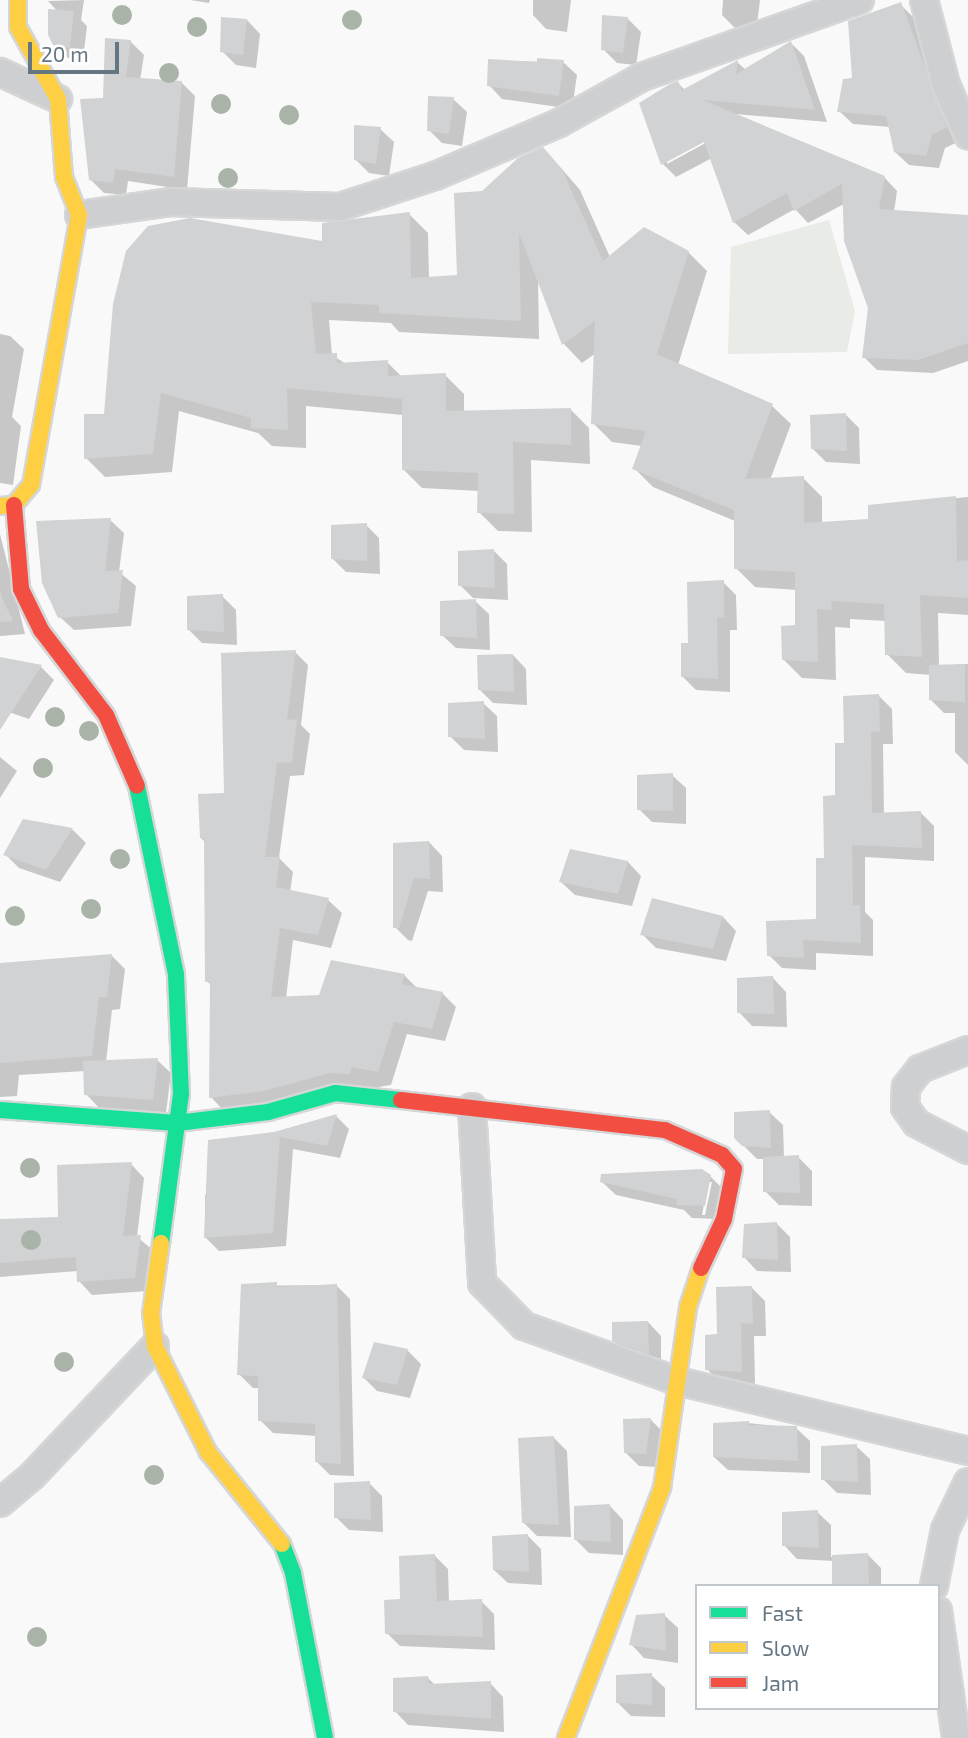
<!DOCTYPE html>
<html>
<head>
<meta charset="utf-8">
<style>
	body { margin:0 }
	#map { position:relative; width:968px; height:1738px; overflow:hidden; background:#f9f9f9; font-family:"Exo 2",sans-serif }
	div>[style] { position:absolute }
	.green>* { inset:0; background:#e8ebe6 }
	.shadow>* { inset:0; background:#0003 }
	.building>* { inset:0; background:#d0d2d3 }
	.roads { filter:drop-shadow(2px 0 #d5d6d7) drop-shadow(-2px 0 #d5d6d7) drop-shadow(0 2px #d5d6d7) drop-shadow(0 -2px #d5d6d7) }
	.street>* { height:26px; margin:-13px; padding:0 13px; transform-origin:13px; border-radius:13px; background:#cecfd0 }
	.fast>* { height:16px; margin:-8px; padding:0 8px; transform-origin:8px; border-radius:8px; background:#16e098 }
	.slow>* { height:16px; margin:-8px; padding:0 8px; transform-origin:8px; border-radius:8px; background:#ffcf43 }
	.jam>* { height:16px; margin:-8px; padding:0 8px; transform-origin:8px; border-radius:8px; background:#f24e42 }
	.trees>* { width:20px; height:20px; margin:-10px; border-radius:50%; background:#a9b3a7 }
	span { translate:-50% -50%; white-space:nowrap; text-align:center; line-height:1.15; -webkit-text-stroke:7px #fff; paint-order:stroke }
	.legend { position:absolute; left:695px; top:1584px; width:245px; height:126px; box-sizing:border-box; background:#fff; border:2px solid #c1c8cd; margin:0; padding:9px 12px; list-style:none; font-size:21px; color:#657683 }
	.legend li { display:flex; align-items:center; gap:14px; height:35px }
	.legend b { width:35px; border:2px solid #c1c8cd }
	.scale { position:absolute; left:28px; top:42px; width:91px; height:32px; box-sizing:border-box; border:4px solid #657683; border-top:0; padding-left:9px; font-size:21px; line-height:24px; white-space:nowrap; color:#657683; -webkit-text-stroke:5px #fff; paint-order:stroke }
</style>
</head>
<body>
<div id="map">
	<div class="green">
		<div style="clip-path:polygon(829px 220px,855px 311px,847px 352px,728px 354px,731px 247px)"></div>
	</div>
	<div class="shadow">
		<div style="clip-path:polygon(84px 0,81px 20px,87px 26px,83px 60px,68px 58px,55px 44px,58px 12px,48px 1px)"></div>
		<div style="clip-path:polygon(190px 0,210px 0,209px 3px)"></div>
		<div style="clip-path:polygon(533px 0,571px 0,567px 32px,546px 29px,533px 15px)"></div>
		<div style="clip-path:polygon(723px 0,760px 0,756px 32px,736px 29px,722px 15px)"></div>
		<div style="clip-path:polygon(900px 4px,914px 18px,960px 141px,945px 148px,939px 168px,909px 165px,895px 152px,890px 127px,853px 124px,839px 111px,854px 80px,850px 22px)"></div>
		<div style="clip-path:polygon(627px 18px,641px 32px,636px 65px,617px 63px,603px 49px)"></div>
		<div style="clip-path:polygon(247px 20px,260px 34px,256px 68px,236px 65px,222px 51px)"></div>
		<div style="clip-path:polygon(130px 41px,144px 55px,140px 80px,182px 83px,195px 96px,187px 190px,128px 181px,126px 195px,104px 193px,90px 179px,104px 100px)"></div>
		<div style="clip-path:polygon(evenodd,791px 43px,804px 56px,827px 122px,735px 114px,884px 177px,897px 191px,894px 212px,968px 217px,968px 361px,933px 373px,877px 370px,864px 357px,870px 308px,844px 204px,808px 223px,795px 209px,748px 235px,734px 222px,712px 158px,676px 177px,663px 164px,678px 83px,685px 90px,737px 62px,746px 70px,791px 43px,711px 136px,713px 139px,667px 164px,667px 160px,711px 136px)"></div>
		<div style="clip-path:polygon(489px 61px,563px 62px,577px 75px,572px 109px,502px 99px,489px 85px)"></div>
		<div style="clip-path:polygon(453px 99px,467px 112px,462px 146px,442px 143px,429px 130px)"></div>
		<div style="clip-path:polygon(380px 129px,394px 142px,389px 176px,369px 173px,356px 160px)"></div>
		<div style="clip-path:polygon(561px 168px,580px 190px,610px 257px,688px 252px,707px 271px,678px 365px,772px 406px,791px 424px,770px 480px,803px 478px,822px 497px,822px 523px,870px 520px,870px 506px,968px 497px,968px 615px,938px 613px,939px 666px,968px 664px,968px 765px,955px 752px,955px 713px,944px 713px,930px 699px,931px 675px,906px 673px,887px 654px,886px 621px,850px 619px,850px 628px,835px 627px,836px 680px,802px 678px,784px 660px,797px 627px,797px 590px,755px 587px,736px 568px,735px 521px,653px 487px,634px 468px,642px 446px,612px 442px,593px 423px,596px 353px,582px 363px,564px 344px,538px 278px,539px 339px,399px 332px,391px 323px,329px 320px,332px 355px,346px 364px,387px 362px,402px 377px,445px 375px,464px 394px,464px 412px,570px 409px,589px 428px,590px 464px,531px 460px,532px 532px,498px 531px,479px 512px,479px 491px,422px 488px,403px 469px,403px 415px,306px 406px,306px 448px,272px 446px,258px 433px,179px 411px,172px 472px,105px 477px,86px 458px,105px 415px,324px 243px,409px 214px,428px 233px,429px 279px,459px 277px,483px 193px)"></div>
		<div style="clip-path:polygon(0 334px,10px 336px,24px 349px,12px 417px,21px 426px,13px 485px,0 483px)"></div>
		<div style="clip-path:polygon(846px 415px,859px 428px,860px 464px,826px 462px,812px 448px)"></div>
		<div style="clip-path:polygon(110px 520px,124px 533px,119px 572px,136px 586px,131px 626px,74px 630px,60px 617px)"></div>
		<div style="clip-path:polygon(366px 525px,379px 538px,380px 574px,346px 572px,332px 558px)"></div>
		<div style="clip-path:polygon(0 534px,25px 634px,0 636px)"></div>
		<div style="clip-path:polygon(494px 551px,507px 564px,508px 600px,473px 598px,460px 585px)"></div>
		<div style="clip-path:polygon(723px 582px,736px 595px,737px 630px,730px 630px,730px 692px,696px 690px,683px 677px,690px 644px)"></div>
		<div style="clip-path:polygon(222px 596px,236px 610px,237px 645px,202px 643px,189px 630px)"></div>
		<div style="clip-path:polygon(475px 601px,489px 614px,490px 650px,456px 648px,442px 635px)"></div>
		<div style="clip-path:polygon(295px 652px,308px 665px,301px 725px,310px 734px,304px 775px,290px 776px,279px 858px,293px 872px,290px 892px,328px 900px,342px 913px,331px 948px,293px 940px,286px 998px,321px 997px,404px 975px,417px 988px,442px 993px,456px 1007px,445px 1041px,407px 1034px,391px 1085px,224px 1111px,211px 1097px,212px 986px,207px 981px,206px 843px,201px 838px)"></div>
		<div style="clip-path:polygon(513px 655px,526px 669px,527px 705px,493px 703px,479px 689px)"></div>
		<div style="clip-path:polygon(0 659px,41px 667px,54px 680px,29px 719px,0 709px)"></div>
		<div style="clip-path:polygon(879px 696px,892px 709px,893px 744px,883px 744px,884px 814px,920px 812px,934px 826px,934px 861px,865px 857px,865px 912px,873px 920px,873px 956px,816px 953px,816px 970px,782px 968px,769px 955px,818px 921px,846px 745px)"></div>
		<div style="clip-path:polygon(483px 703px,497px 716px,498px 752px,464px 750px,450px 736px)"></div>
		<div style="clip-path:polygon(0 757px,17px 771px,0 798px)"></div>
		<div style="clip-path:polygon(672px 775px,686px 788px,686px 824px,652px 822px,639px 809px)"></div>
		<div style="clip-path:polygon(24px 820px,73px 830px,86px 843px,60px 882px,19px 868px,6px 855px)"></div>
		<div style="clip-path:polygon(429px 842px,442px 856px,443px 892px,428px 891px,412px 941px,408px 940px,395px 927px,395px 845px)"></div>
		<div style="clip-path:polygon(571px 851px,628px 862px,641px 876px,632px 906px,575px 895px,561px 882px)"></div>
		<div style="clip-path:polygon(653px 900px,723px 917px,736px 931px,726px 961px,656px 948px,642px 934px)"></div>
		<div style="clip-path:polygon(112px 956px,125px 969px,120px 1009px,112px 1010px,106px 1062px,157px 1060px,171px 1073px,166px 1113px,99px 1108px,86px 1094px,85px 1071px,19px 1075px,17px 1096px,0 1097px,0 964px)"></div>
		<div style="clip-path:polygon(773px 978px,786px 992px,787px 1027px,752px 1026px,739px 1012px)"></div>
		<div style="clip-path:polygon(769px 1112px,783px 1125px,784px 1158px,798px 1157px,812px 1171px,812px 1206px,779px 1205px,765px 1191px,765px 1159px,757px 1159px,736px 1138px)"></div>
		<div style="clip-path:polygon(336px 1116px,349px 1129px,340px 1158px,293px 1149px,286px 1246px,219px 1251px,206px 1238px,205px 1195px,211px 1195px,274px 1134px)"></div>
		<div style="clip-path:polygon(131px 1164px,144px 1178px,137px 1237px,153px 1250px,148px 1291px,92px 1295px,79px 1281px,78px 1271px,0 1277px,0 1221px,60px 1219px)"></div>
		<div style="clip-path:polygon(evenodd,710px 1176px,724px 1190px,718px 1219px,692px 1218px,684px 1210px,616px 1195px,602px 1182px,710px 1176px,708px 1182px,712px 1182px,705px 1215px,702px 1215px,708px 1182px)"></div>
		<div style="clip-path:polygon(777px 1224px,790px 1237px,791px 1272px,757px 1271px,744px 1257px)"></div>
		<div style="clip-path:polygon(336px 1285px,350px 1299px,354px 1476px,330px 1475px,317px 1462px,317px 1436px,273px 1433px,260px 1420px,260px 1388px,253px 1388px,239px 1374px,242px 1286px)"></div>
		<div style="clip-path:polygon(751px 1287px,765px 1301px,766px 1336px,754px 1336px,755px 1384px,720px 1382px,707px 1369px,718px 1336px)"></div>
		<div style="clip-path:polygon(648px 1322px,661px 1336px,661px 1366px,628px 1354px,614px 1340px)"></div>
		<div style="clip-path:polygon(407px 1350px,421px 1364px,410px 1398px,377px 1391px,364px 1378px)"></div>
		<div style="clip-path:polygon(650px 1419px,664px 1433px,659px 1467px,639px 1466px,625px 1452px)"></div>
		<div style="clip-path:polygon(748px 1423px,796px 1428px,810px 1441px,810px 1473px,728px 1470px,714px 1457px)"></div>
		<div style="clip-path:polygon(554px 1438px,567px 1451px,571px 1537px,537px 1536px,524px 1523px)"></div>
		<div style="clip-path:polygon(856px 1446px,870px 1459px,871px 1495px,837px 1493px,823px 1479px)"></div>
		<div style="clip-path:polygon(369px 1483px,382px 1496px,383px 1532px,349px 1530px,336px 1517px)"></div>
		<div style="clip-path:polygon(610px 1506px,623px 1520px,623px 1555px,589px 1553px,576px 1540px)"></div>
		<div style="clip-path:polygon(817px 1512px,831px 1525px,831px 1557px,868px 1555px,881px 1568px,881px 1586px,834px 1586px,834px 1561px,797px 1559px,784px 1545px)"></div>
		<div style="clip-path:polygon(528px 1536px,541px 1549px,542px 1585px,508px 1583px,494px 1570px)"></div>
		<div style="clip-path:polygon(435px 1556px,448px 1569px,449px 1602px,481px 1601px,494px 1614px,495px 1650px,400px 1646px,387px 1633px,402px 1600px)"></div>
		<div style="clip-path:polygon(664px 1615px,678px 1628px,678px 1663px,644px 1658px,631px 1644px)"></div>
		<div style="clip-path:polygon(651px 1675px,665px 1688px,665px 1717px,631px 1716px,617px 1702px)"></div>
		<div style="clip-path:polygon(428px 1678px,436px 1686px,490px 1683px,503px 1697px,504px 1732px,408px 1725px,395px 1711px)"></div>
	</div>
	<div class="building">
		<div style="clip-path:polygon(901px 2px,947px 127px,932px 135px,926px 156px,894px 152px,886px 116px,837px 112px,843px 79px,852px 78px,848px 21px)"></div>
		<div style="clip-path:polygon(48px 9px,74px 11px,70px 48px,53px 45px,48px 35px)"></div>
		<div style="clip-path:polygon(602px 15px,628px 17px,623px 53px,601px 50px)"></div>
		<div style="clip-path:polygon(221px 17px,247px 19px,243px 55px,220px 52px)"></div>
		<div style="clip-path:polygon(105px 38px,131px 40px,126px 77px,182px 81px,174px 177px,115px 169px,113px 183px,89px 180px,80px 99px,103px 98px)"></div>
		<div style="clip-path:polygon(791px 41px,815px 110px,703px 100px,885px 176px,879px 209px,968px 215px,968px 343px,918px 360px,862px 358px,868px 308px,844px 241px,842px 184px,794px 211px,787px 193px,733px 223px,704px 142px,661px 165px,639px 103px,670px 84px,678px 81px,682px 90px,738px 60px,736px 74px)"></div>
		<div style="clip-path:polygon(537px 58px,564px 60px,559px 96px,487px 86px,488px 59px,537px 62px)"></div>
		<div style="clip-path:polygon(428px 96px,454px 97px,449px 134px,427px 131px)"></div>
		<div style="clip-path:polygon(354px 125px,381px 127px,376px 164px,354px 160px)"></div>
		<div style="clip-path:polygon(543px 147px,562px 169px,603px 261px,644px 227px,689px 251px,657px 354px,773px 404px,745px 479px,804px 476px,804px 523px,868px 519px,868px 505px,956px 496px,957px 561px,968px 560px,968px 598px,920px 595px,922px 657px,885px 655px,884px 604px,831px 601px,832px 610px,817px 609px,818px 662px,782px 660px,781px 626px,795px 625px,795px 572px,734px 569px,734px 510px,632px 469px,646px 431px,591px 424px,595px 321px,562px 345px,519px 233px,521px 321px,379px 313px,379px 305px,311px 302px,316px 354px,337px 353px,337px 363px,388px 360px,388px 376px,446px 373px,446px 411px,571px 408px,571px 445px,513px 442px,514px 514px,477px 513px,478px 473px,402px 470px,402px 399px,287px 388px,288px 430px,251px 428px,251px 418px,161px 393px,153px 454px,84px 459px,84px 414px,104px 414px,113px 304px,126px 251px,148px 226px,190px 218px,322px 241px,322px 223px,410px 212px,411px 278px,457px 275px,454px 193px,482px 191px,518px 158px)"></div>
		<div style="clip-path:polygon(846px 413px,847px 451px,811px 449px,810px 415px)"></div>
		<div style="clip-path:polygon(111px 518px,105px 571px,123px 570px,118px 613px,58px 618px,42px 583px,36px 521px)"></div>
		<div style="clip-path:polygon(367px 523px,367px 561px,331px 559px,331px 525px)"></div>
		<div style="clip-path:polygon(494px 549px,495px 588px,458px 586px,458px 551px)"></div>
		<div style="clip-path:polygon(724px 580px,724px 618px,717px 617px,718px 679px,681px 677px,681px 643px,688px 643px,687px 582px)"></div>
		<div style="clip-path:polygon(0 590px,2px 598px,13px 621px,0 622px)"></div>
		<div style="clip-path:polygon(223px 594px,224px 632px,187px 630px,187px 596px)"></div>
		<div style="clip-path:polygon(476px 599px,477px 638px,440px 636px,440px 601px)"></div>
		<div style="clip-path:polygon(296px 650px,287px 720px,297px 719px,292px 762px,277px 763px,265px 857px,280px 857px,276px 887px,329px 898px,318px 935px,280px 928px,271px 997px,319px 995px,331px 960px,405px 974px,402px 984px,443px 992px,432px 1029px,394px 1022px,378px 1072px,352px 1067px,350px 1074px,330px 1073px,264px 1091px,209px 1098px,210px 982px,205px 982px,204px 838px,200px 838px,198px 794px,224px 793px,221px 653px)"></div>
		<div style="clip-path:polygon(513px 654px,514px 692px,478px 690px,477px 655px)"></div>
		<div style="clip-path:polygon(0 657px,42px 665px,0 730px)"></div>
		<div style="clip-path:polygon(965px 664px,965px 702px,929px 700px,929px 665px)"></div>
		<div style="clip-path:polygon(879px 694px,880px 732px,871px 731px,872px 813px,921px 811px,922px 848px,852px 845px,853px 905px,860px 905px,861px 943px,803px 940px,804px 958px,767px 956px,766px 921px,816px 919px,816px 858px,824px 858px,823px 796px,835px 795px,835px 743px,844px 743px,843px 696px)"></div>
		<div style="clip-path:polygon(484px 701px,485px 739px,448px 737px,448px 703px)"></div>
		<div style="clip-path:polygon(673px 773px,673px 811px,637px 810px,637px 775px)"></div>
		<div style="clip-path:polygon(23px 819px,73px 828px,46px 870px,3px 855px)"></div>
		<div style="clip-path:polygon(429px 841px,430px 879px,414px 878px,399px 928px,393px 928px,393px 843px)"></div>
		<div style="clip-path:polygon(570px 849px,628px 861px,618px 894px,559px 882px)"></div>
		<div style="clip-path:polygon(652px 898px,723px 916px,713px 949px,640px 935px)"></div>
		<div style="clip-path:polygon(112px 954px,107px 997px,99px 997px,92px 1056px,0 1063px,0 963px)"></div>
		<div style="clip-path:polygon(773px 976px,774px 1014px,737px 1013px,737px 978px)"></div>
		<div style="clip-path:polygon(158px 1058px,153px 1100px,84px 1095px,83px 1061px)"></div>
		<div style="clip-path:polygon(770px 1110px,771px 1148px,742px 1146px,734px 1138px,734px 1112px)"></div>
		<div style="clip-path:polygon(337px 1114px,327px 1146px,280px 1137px,273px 1233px,204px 1238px,208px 1140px,274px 1132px)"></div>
		<div style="clip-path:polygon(799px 1155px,800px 1193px,763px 1192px,763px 1157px)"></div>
		<div style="clip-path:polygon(132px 1162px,123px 1236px,141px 1235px,135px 1278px,77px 1282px,76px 1257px,0 1263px,0 1219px,58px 1217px,57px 1165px)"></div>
		<div style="clip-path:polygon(702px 1169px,711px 1175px,705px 1206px,677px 1205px,677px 1199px,600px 1182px,601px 1174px)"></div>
		<div style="clip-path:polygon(777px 1222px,778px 1260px,742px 1258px,744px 1224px)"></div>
		<div style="clip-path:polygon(277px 1282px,277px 1287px,337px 1284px,341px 1464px,315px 1462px,315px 1424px,258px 1421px,258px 1376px,237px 1375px,241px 1284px)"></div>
		<div style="clip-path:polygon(752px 1286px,753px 1324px,741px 1323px,742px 1372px,705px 1370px,705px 1335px,717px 1334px,716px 1287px)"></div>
		<div style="clip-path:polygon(648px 1321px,649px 1354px,612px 1341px,612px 1322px)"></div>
		<div style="clip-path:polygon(374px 1342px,408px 1349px,397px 1385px,362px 1378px)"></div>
		<div style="clip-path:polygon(651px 1418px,646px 1454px,624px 1453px,623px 1419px)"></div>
		<div style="clip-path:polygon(749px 1421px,749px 1425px,797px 1426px,798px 1461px,713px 1457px,713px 1423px)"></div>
		<div style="clip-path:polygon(554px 1436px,559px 1525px,522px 1523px,518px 1438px)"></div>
		<div style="clip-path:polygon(857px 1444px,858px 1482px,821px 1480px,821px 1446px)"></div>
		<div style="clip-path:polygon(370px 1481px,371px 1520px,334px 1518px,334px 1483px)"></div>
		<div style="clip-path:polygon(610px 1504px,611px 1542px,574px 1540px,574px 1506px)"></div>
		<div style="clip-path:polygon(818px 1510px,819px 1548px,782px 1546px,782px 1512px)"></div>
		<div style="clip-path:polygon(528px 1534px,529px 1572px,493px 1570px,492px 1536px)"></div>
		<div style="clip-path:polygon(868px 1553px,869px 1586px,832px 1586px,832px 1555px)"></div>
		<div style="clip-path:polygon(435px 1554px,437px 1601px,482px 1599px,483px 1637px,385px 1634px,384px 1600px,400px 1599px,399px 1556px)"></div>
		<div style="clip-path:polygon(665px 1613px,666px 1651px,629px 1645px,636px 1615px)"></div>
		<div style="clip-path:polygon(652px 1673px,652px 1705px,616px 1703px,616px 1675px)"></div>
		<div style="clip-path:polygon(428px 1676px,429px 1684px,491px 1681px,491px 1719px,393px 1712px,393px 1678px)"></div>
	</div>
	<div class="roads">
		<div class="street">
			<div style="left:924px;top:0;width:88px;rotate:75.5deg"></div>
			<div style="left:946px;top:85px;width:55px;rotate:66.3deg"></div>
			<div style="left:0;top:72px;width:64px;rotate:25deg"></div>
			<div style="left:79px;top:215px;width:92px;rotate:-8.1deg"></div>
			<div style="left:170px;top:202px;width:170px;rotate:1.7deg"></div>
			<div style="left:340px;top:207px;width:100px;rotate:-18.1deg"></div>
			<div style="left:435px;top:176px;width:135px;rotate:-23.1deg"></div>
			<div style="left:559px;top:123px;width:95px;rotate:-29deg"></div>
			<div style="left:642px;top:77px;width:231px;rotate:-19.5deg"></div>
			<div style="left:968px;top:1050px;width:52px;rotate:158.4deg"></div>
			<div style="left:920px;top:1069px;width:23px;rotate:128deg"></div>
			<div style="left:906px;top:1087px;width:20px;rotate:93deg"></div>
			<div style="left:905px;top:1107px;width:19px;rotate:55deg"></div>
			<div style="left:916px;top:1123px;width:59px;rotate:27.4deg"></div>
			<div style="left:472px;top:1107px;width:176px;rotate:86.7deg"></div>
			<div style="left:482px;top:1283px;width:60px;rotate:45.7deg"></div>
			<div style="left:524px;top:1326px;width:163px;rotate:19.8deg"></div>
			<div style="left:677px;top:1381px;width:299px;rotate:13.5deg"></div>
			<div style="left:0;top:1503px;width:42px;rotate:-40.2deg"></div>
			<div style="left:32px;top:1476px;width:179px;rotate:-46.6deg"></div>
			<div style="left:934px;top:1586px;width:57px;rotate:-78.9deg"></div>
			<div style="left:945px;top:1530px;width:53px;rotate:-64.4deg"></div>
			<div style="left:938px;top:1611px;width:128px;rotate:81.9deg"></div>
		</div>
		<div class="fast">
			<div style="left:137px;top:786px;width:193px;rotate:78.3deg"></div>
			<div style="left:176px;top:975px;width:119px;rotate:87.6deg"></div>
			<div style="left:181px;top:1094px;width:150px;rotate:97.6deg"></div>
			<div style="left:0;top:1110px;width:177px;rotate:4.2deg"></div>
			<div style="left:177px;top:1123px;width:92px;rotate:-6.9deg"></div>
			<div style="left:268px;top:1112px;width:70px;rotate:-15.8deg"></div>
			<div style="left:335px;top:1093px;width:66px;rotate:6.1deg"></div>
			<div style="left:282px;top:1544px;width:31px;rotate:69deg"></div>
			<div style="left:293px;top:1573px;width:168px;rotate:79deg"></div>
		</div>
		<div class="slow">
			<div style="left:0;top:506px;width:14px;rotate:-4deg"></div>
			<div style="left:14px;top:505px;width:26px;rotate:-50deg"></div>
			<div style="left:31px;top:485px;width:274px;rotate:-79.9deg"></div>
			<div style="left:79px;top:215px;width:41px;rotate:-111.5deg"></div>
			<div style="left:64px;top:177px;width:78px;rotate:-94.4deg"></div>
			<div style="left:58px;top:99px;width:82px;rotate:-119.1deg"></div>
			<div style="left:18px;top:27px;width:27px;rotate:-90deg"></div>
			<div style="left:161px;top:1243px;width:71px;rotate:98.1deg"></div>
			<div style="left:151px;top:1313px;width:33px;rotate:83deg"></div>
			<div style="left:155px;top:1346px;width:119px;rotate:63.4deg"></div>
			<div style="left:208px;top:1452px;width:118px;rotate:51.2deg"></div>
			<div style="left:566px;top:1738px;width:268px;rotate:-69deg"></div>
			<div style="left:662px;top:1488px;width:183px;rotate:-81.8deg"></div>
			<div style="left:688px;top:1307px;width:41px;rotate:-71.6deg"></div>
		</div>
		<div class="jam">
			<div style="left:14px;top:505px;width:84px;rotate:85.2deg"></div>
			<div style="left:21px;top:589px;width:46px;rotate:64deg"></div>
			<div style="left:41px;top:630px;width:107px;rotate:52.6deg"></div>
			<div style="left:106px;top:715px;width:77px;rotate:66.4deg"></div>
			<div style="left:401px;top:1100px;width:266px;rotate:6.5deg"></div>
			<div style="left:665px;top:1130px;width:62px;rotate:23.7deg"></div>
			<div style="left:722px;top:1155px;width:18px;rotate:49deg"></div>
			<div style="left:734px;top:1169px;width:51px;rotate:101.3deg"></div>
			<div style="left:724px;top:1219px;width:54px;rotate:115.1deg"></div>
		</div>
	</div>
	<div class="trees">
		<div style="left:122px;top:15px"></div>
		<div style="left:352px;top:20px"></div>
		<div style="left:197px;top:27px"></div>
		<div style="left:169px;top:73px"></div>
		<div style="left:221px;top:104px"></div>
		<div style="left:289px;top:115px"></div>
		<div style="left:228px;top:178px"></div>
		<div style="left:55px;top:717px"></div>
		<div style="left:89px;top:731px"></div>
		<div style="left:43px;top:768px"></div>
		<div style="left:120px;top:859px"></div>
		<div style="left:91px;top:909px"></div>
		<div style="left:15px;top:916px"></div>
		<div style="left:30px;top:1168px"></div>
		<div style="left:31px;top:1240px"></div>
		<div style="left:64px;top:1362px"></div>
		<div style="left:154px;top:1475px"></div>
		<div style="left:37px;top:1637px"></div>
	</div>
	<ul class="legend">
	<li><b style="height:9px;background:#16e098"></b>Fast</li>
	<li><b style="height:9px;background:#ffcf43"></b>Slow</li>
	<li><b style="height:9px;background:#f24e42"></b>Jam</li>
	</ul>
	<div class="scale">20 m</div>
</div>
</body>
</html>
